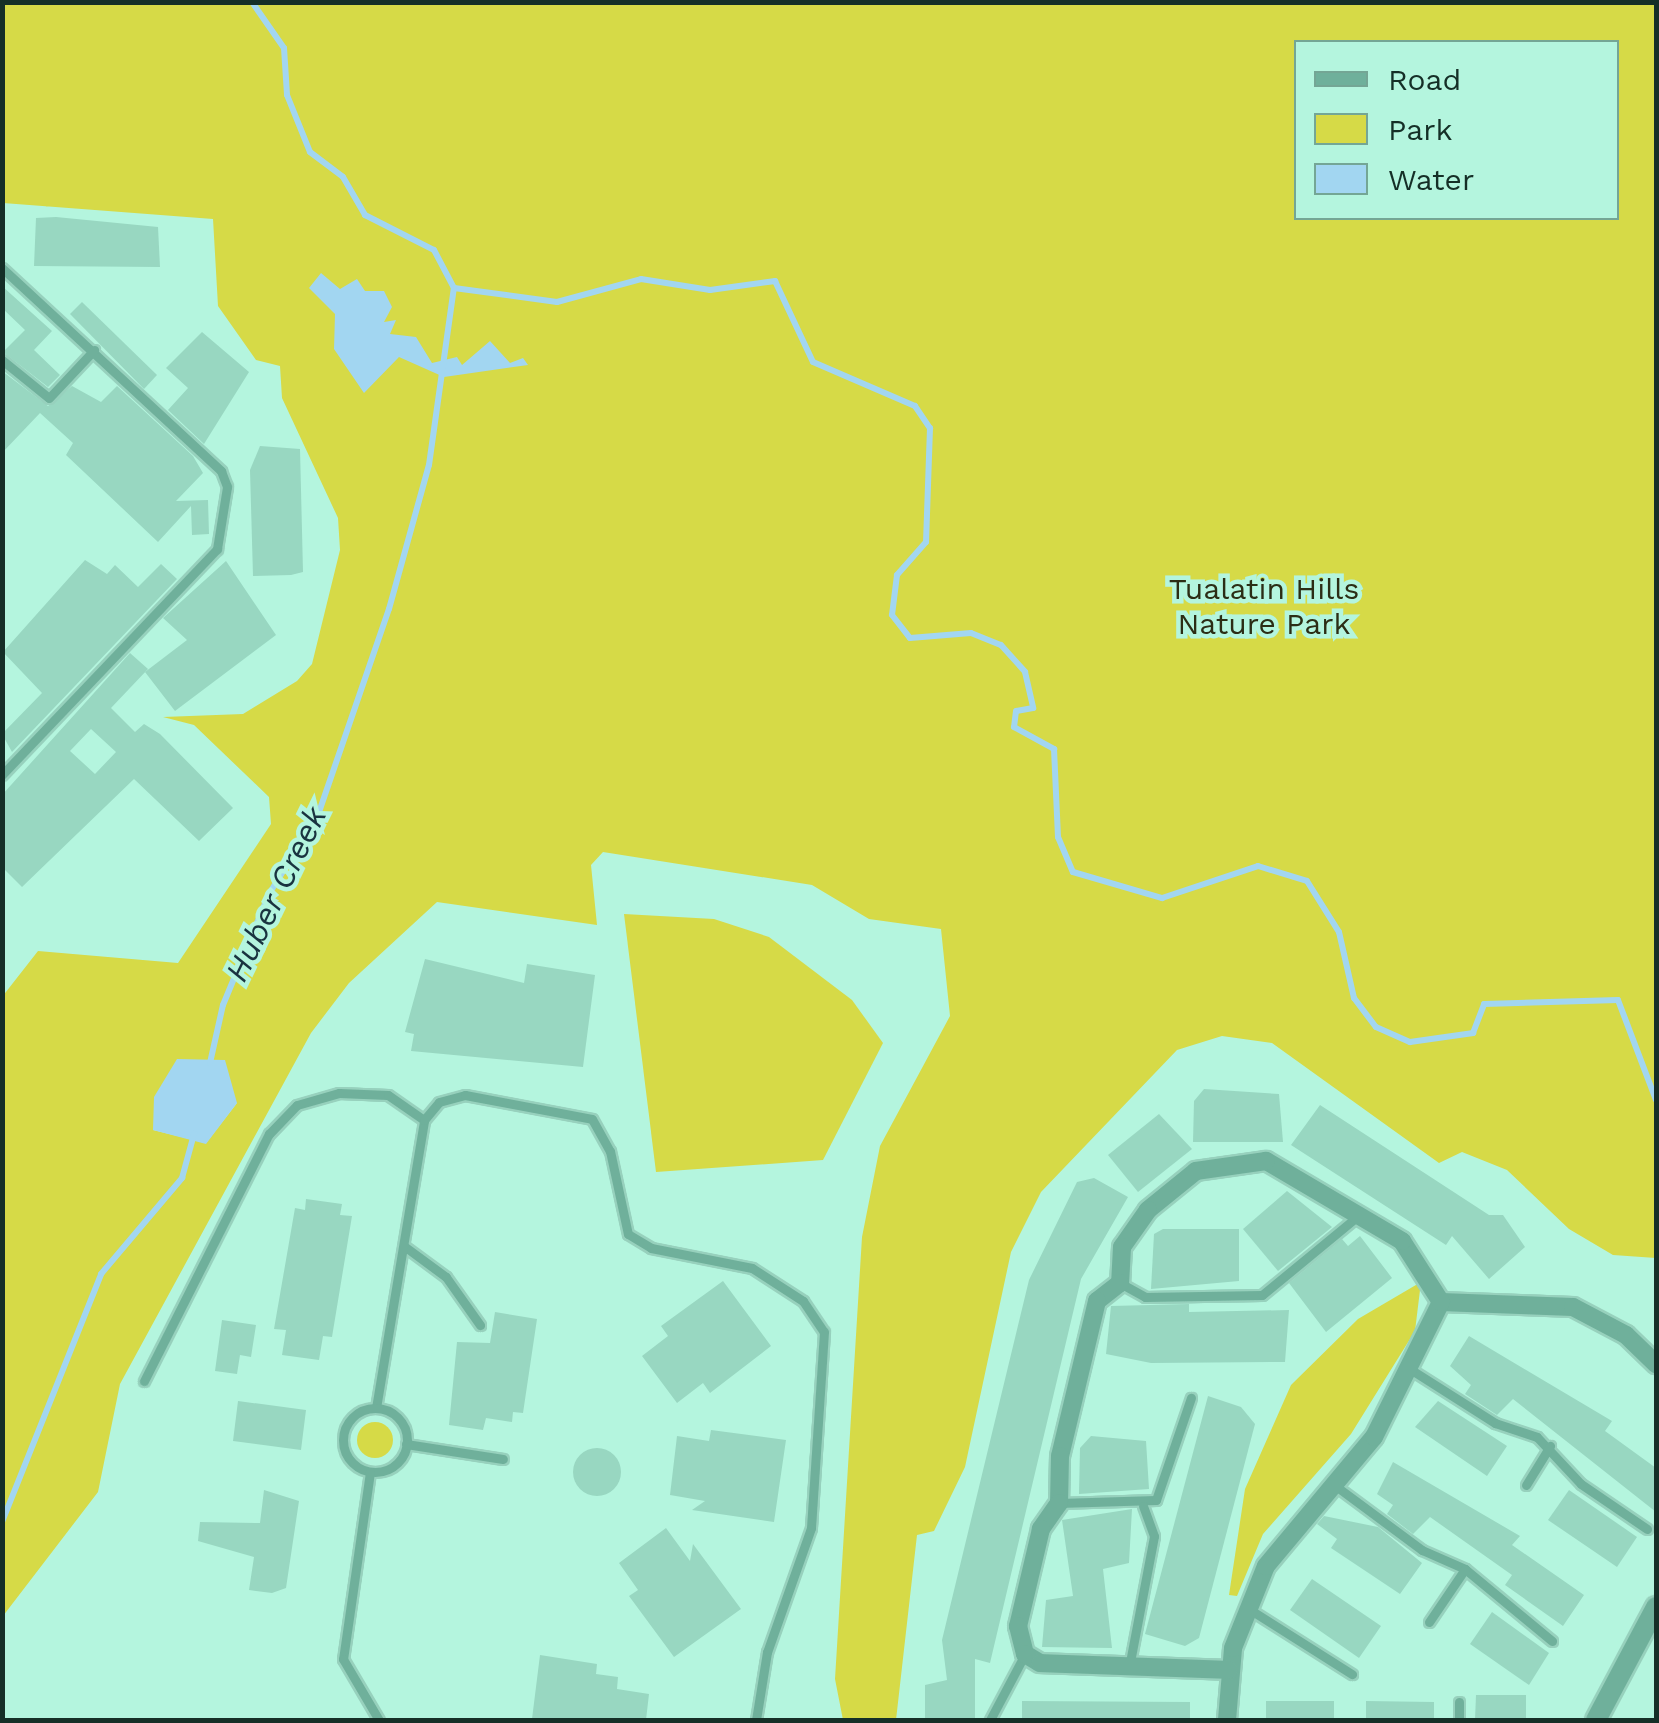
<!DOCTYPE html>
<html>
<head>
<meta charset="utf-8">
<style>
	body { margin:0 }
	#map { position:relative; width:1659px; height:1723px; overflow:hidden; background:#b4f5de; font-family:"Work Sans",sans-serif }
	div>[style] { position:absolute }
	.green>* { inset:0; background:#d6da47 }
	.round { border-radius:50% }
	.water>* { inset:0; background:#a2d6f1 }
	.stream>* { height:6px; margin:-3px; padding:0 3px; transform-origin:3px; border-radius:3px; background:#a2d6f1 }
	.building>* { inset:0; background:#98d7c1 }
	.roads { filter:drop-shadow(2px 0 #97d1bd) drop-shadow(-2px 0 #97d1bd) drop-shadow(0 2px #97d1bd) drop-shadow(0 -2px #97d1bd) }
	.service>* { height:9px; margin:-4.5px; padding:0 4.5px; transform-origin:4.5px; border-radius:4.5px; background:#6fb09b }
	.service>.ring { margin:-4.5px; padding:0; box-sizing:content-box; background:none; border:9px solid #6fb09b; border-radius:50% }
	.minor>* { height:18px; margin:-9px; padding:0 9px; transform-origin:9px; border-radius:9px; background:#6fb09b }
	.tertiary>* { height:20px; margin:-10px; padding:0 10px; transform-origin:10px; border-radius:10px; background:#6fb09b }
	span { translate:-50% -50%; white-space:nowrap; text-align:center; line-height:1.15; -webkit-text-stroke:9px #b4f5de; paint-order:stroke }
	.park-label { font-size:30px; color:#2b2d15 }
	.water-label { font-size:32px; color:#19333f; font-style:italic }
	.frame { position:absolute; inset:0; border:5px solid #152f27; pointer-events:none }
	.legend { position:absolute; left:1294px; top:40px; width:325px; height:180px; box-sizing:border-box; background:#b4f5de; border:2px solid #74a695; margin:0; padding:12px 18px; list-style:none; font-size:30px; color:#152f27 }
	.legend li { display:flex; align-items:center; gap:20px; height:50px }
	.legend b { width:50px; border:2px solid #74a695 }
</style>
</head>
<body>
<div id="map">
	<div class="green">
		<div style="clip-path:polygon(evenodd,3px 3px,1656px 3px,1656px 1258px,1613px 1255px,1569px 1229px,1507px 1170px,1462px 1152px,1439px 1163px,1272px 1043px,1222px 1036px,1177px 1050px,1041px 1192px,1011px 1252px,965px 1467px,934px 1531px,917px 1535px,896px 1720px,843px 1720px,835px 1679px,862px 1237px,880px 1146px,950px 1016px,941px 929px,869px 919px,812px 885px,603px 852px,591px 865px,597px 925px,437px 902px,349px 983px,311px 1033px,120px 1384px,98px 1492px,3px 1616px,2px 997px,38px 951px,178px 963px,271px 824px,269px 797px,194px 725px,163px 717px,243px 714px,297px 681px,312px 664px,340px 550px,338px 518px,282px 398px,280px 366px,256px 360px,218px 306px,213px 219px,3px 203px,3px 3px,1296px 42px,1616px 42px,1616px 218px,1296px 218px,1296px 42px,3px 3px,237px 1103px,206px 1143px,153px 1130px,237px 1103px)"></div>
		<div style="clip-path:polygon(624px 914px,714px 919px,769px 937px,852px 1000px,883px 1043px,823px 1160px,656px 1172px)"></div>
		<div style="clip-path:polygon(1421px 1282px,1415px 1331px,1351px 1434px,1263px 1534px,1237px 1596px,1229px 1595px,1245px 1489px,1291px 1385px,1358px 1319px)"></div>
		<div class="round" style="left:357px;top:1422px;width:36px;height:36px"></div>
	</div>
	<div class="water">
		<div style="clip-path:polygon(321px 273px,340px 289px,357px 279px,365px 291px,384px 291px,392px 307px,384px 322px,396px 320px,390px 334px,416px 337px,432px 363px,457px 357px,462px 365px,490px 341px,510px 363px,523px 358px,528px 365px,444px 377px,399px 357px,364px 393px,334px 349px,335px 314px,309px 288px)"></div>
		<div style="clip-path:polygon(177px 1059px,225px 1060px,237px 1103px,206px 1144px,153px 1130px,154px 1097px)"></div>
	</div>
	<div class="stream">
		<div style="left:252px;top:2px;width:56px;rotate:55.2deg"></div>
		<div style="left:284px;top:48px;width:47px;rotate:86.3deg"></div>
		<div style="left:287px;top:95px;width:61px;rotate:68deg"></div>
		<div style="left:310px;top:152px;width:41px;rotate:37.1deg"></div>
		<div style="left:343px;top:177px;width:44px;rotate:59.9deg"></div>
		<div style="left:365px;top:215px;width:77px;rotate:26.9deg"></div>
		<div style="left:434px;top:250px;width:43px;rotate:62.2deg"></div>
		<div style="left:454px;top:288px;width:104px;rotate:7.7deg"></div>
		<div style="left:557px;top:302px;width:87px;rotate:-15.3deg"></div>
		<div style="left:641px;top:279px;width:70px;rotate:9.1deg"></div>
		<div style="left:710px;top:290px;width:66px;rotate:-7.9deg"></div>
		<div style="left:775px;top:281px;width:89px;rotate:64.9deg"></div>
		<div style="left:813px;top:362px;width:111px;rotate:23.3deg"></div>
		<div style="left:915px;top:406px;width:27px;rotate:56deg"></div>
		<div style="left:930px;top:428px;width:114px;rotate:92deg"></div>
		<div style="left:926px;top:542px;width:44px;rotate:131.3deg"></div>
		<div style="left:897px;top:575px;width:40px;rotate:97.1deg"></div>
		<div style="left:892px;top:615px;width:29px;rotate:52deg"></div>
		<div style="left:910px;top:638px;width:61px;rotate:-4.7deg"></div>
		<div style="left:971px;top:633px;width:32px;rotate:22deg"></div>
		<div style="left:1001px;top:645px;width:36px;rotate:48deg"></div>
		<div style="left:1025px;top:672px;width:37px;rotate:77deg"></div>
		<div style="left:1033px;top:708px;width:17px;rotate:170deg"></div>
		<div style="left:1016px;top:711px;width:16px;rotate:97deg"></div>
		<div style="left:1014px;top:727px;width:46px;rotate:28.8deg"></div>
		<div style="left:1054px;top:749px;width:88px;rotate:87.4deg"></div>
		<div style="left:1058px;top:837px;width:38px;rotate:67deg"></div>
		<div style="left:1073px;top:872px;width:93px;rotate:16.3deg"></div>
		<div style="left:1162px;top:898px;width:101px;rotate:-18.4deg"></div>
		<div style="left:1258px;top:866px;width:51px;rotate:17deg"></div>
		<div style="left:1307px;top:881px;width:60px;rotate:57.9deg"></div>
		<div style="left:1339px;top:932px;width:68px;rotate:77.2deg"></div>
		<div style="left:1354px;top:998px;width:36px;rotate:53deg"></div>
		<div style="left:1376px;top:1027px;width:37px;rotate:24deg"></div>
		<div style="left:1410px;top:1042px;width:64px;rotate:-8.1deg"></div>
		<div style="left:1473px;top:1033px;width:31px;rotate:-69deg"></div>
		<div style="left:1484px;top:1004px;width:134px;rotate:-1.7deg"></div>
		<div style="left:1618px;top:1000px;width:107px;rotate:69.2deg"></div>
		<div style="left:210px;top:1063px;width:59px;rotate:-77.4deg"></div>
		<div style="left:223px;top:1005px;width:120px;rotate:-67.5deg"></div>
		<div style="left:269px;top:894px;width:93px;rotate:-58.2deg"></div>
		<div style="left:318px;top:815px;width:218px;rotate:-71deg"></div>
		<div style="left:389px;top:609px;width:149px;rotate:-74.5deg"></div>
		<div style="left:429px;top:465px;width:179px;rotate:-82deg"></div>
		<div style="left:2px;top:1522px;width:267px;rotate:-68.2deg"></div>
		<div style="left:101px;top:1274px;width:126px;rotate:-49.8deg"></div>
		<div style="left:182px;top:1178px;width:46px;rotate:-74.7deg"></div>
	</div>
	<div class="building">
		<div style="clip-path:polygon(56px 217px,158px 227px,160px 267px,34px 266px,36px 218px)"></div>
		<div style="clip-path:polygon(2px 286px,52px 331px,34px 350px,60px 375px,48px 387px,3px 352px,25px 330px,2px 308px)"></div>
		<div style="clip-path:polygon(82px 302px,157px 375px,144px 389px,70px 314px)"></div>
		<div style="clip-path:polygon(202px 332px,249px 372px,204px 444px,168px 410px,188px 388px,166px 368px)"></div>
		<div style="clip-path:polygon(2px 371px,48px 406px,72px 386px,101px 402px,117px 386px,193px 456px,203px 473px,176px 501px,208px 500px,209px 534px,192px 535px,191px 506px,158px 542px,66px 455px,73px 443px,40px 413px,2px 453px)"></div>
		<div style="clip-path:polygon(260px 446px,300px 449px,303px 572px,291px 575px,253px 576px,250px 470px)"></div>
		<div style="clip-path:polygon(85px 560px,107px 574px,115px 565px,138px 587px,161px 564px,177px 579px,12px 752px,2px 734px,42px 693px,3px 652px)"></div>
		<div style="clip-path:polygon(226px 561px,276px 635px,175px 711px,145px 672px,187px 640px,163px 618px)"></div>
		<div style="clip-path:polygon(evenodd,130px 653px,148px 669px,111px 708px,135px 732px,144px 724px,160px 734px,233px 808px,199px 841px,134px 779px,22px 887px,2px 867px,2px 795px,130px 653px,91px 729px,116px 752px,95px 774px,70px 751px,91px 729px)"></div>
		<div style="clip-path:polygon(425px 959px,524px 983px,527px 964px,595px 975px,583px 1067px,411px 1051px,414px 1034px,405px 1032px)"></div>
		<div style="clip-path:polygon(1204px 1089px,1279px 1094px,1283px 1142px,1193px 1142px,1194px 1101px)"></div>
		<div style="clip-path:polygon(1320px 1105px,1489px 1215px,1503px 1215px,1525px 1247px,1489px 1279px,1452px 1236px,1446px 1245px,1291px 1145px)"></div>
		<div style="clip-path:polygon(1159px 1114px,1192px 1149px,1138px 1192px,1108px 1155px)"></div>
		<div style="clip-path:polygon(1094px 1178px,1128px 1197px,1081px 1279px,990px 1663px,975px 1659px,975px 1720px,925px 1720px,925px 1685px,947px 1680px,942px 1640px,1029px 1280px,1077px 1182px)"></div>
		<div style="clip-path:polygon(1287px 1191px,1332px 1227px,1278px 1271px,1243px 1229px)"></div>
		<div style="clip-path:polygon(306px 1199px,342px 1204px,340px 1215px,352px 1216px,332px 1337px,323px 1336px,319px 1360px,282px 1355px,286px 1330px,274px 1329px,295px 1208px,305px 1210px)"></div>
		<div style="clip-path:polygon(1163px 1229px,1239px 1229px,1239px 1281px,1151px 1289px,1154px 1234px)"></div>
		<div style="clip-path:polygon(1360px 1236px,1392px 1278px,1326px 1332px,1289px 1283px,1342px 1239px,1348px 1246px)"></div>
		<div style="clip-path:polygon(723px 1281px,771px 1346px,710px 1393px,703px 1383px,677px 1403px,642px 1356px,668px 1336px,661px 1326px)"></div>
		<div style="clip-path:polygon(1189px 1304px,1189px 1312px,1289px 1310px,1285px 1362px,1151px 1363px,1106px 1354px,1111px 1306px)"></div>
		<div style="clip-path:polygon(495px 1312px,537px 1319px,523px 1413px,513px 1412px,512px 1422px,486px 1418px,483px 1430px,449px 1425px,457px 1342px,490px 1343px)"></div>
		<div style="clip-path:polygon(222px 1320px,256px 1325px,251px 1357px,240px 1355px,237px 1374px,215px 1371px)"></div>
		<div style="clip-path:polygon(1469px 1336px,1612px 1421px,1605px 1431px,1656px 1468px,1656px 1512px,1513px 1399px,1497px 1415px,1465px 1394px,1471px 1385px,1450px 1366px)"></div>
		<div style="clip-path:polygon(1208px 1396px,1241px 1407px,1255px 1424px,1199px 1638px,1185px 1646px,1145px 1634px)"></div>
		<div style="clip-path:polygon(238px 1401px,306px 1410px,301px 1450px,233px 1441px)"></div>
		<div style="clip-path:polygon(1438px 1401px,1507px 1446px,1487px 1476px,1415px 1427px)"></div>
		<div style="clip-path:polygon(711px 1430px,786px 1440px,774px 1522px,692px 1510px,705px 1501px,670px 1495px,677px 1436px,709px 1441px)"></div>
		<div style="clip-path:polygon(1091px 1436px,1146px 1441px,1149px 1489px,1079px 1494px,1080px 1448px)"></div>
		<div class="round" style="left:573px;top:1448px;width:48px;height:48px"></div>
		<div style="clip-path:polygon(1393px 1462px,1520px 1536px,1512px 1545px,1584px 1595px,1563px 1626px,1505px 1585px,1512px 1575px,1430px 1517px,1413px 1534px,1387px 1514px,1393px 1505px,1377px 1494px)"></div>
		<div style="clip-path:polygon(264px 1490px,299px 1501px,286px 1588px,272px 1593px,249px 1590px,254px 1557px,198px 1541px,200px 1522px,260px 1523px)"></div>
		<div style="clip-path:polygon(1569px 1490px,1637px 1537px,1617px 1567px,1548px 1520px)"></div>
		<div style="clip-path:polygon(1132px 1509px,1129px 1563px,1103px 1569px,1112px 1648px,1042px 1647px,1046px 1600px,1073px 1596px,1062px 1520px)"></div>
		<div style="clip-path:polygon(1324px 1516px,1378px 1527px,1422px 1563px,1400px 1594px,1331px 1548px,1337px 1539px,1317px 1524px)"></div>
		<div style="clip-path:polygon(666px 1528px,690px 1561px,693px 1544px,741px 1609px,674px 1657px,629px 1596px,638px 1590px,619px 1563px)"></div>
		<div style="clip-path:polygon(1312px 1579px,1381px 1626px,1359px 1658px,1290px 1610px)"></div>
		<div style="clip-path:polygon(1492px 1612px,1549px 1653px,1529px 1685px,1470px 1644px)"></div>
		<div style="clip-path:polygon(540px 1655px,597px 1664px,596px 1674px,618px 1677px,617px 1689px,649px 1694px,646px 1720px,532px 1719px)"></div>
		<div style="clip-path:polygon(1476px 1695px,1526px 1695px,1526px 1720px,1475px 1720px)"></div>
		<div style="clip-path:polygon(1022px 1701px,1190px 1702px,1190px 1720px,1022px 1720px)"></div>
		<div style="clip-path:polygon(1266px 1701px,1334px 1701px,1334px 1720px,1266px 1720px)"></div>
		<div style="clip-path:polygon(1366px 1701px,1434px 1702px,1434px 1720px,1366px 1720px)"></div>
	</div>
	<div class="roads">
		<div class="service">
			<div style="left:2px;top:268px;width:299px;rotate:42.8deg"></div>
			<div style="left:221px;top:471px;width:17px;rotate:69deg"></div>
			<div style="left:227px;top:487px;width:63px;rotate:99.2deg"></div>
			<div style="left:217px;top:549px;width:312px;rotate:133.6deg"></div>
			<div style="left:2px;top:360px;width:60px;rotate:39deg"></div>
			<div style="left:49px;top:398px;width:66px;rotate:-46.8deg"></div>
			<div style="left:404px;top:1246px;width:52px;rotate:36.4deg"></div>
			<div style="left:446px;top:1277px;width:59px;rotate:54.7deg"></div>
			<div style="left:1120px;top:1283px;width:29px;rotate:29deg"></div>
			<div style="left:1145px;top:1297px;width:117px;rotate:-1deg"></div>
			<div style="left:1262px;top:1295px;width:126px;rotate:-39.5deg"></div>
			<div style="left:1410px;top:1369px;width:101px;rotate:32.4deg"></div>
			<div style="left:1495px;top:1423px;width:44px;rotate:18.4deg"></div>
			<div style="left:1537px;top:1437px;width:64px;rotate:46.9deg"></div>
			<div style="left:1581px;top:1484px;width:80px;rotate:34.3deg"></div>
			<div style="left:144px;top:1381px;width:277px;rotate:-63.2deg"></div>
			<div style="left:269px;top:1134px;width:40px;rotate:-46deg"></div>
			<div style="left:297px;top:1105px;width:44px;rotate:-15.9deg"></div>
			<div style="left:339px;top:1093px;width:49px;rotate:2.3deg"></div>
			<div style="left:388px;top:1095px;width:44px;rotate:34.8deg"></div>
			<div style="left:376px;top:1408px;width:292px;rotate:-80.5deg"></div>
			<div style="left:424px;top:1120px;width:23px;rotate:-50deg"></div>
			<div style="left:439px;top:1102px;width:27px;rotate:-15deg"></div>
			<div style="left:465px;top:1095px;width:129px;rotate:10.7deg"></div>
			<div style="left:592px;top:1119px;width:37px;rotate:61deg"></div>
			<div style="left:610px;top:1151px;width:85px;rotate:77.8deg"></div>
			<div style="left:628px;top:1234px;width:27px;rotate:31deg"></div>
			<div style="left:651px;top:1248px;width:103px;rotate:11.2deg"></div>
			<div style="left:752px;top:1268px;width:61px;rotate:32.9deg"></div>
			<div style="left:803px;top:1301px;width:37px;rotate:56deg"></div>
			<div style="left:824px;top:1332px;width:196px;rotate:93.8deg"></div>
			<div style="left:811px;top:1528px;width:132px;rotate:109.5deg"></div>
			<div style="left:767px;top:1652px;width:69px;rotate:99.2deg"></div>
			<div class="ring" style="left:343px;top:1408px;width:55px;height:55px"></div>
			<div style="left:406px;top:1444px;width:98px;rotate:8.8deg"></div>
			<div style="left:370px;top:1472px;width:189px;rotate:98.2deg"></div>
			<div style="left:343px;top:1659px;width:71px;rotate:59.5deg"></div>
			<div style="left:1333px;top:1484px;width:111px;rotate:36.6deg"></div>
			<div style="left:1422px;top:1550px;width:47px;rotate:23.8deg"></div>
			<div style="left:1465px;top:1569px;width:113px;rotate:39.6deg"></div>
			<div style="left:1526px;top:1485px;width:46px;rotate:-58.4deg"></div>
			<div style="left:1059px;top:1503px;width:97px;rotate:-1.8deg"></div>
			<div style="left:1156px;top:1500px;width:108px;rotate:-71.1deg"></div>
			<div style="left:1249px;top:1609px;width:122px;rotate:32.3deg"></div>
			<div style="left:1429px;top:1622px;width:64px;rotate:-55.8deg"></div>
			<div style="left:1130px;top:1662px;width:128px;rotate:-79.2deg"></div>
			<div style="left:1154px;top:1536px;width:32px;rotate:-110deg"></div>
			<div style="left:1459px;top:1702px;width:18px;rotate:90deg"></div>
			<div style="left:990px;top:1720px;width:75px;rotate:-62.1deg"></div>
		</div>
		<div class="minor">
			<div style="left:1441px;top:1302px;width:132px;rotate:2.2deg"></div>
			<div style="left:1573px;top:1307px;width:60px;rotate:27.8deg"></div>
			<div style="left:1626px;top:1335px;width:42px;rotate:44deg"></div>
			<div style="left:1227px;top:1720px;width:72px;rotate:-85.2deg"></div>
			<div style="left:1233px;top:1648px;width:88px;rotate:-68.1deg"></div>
			<div style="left:1266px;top:1566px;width:168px;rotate:-50.1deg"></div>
			<div style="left:1374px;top:1437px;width:151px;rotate:-63.6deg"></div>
			<div style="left:1441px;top:1302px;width:72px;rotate:-122.6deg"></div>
			<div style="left:1402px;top:1241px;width:158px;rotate:-149.5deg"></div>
			<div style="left:1266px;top:1161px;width:71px;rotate:171.9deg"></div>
			<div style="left:1196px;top:1171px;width:62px;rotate:140.9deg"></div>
			<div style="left:1148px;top:1210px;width:45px;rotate:125.1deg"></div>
			<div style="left:1122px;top:1247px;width:36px;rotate:93deg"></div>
			<div style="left:1120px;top:1283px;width:29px;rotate:142deg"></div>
			<div style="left:1097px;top:1301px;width:159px;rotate:103.4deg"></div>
			<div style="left:1060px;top:1456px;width:47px;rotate:91.2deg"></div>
			<div style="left:1059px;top:1503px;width:32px;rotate:125deg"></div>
			<div style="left:1041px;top:1529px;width:100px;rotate:103.3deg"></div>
			<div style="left:1018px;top:1626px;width:29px;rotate:76deg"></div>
			<div style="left:1025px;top:1654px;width:17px;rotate:31deg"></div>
			<div style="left:1040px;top:1663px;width:189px;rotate:2.1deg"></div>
		</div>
		<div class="tertiary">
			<div style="left:1596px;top:1720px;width:128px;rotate:-62deg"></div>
		</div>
	</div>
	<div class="park-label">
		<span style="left:1264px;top:606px">Tualatin Hills<br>Nature Park</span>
	</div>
	<div class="water-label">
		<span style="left:276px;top:894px;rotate:-64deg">Huber Creek</span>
	</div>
	<div class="frame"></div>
	<ul class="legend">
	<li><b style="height:12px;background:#6fb09b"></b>Road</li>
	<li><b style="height:28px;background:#d6da47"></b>Park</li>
	<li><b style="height:28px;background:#a2d6f1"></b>Water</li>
	</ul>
</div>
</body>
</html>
